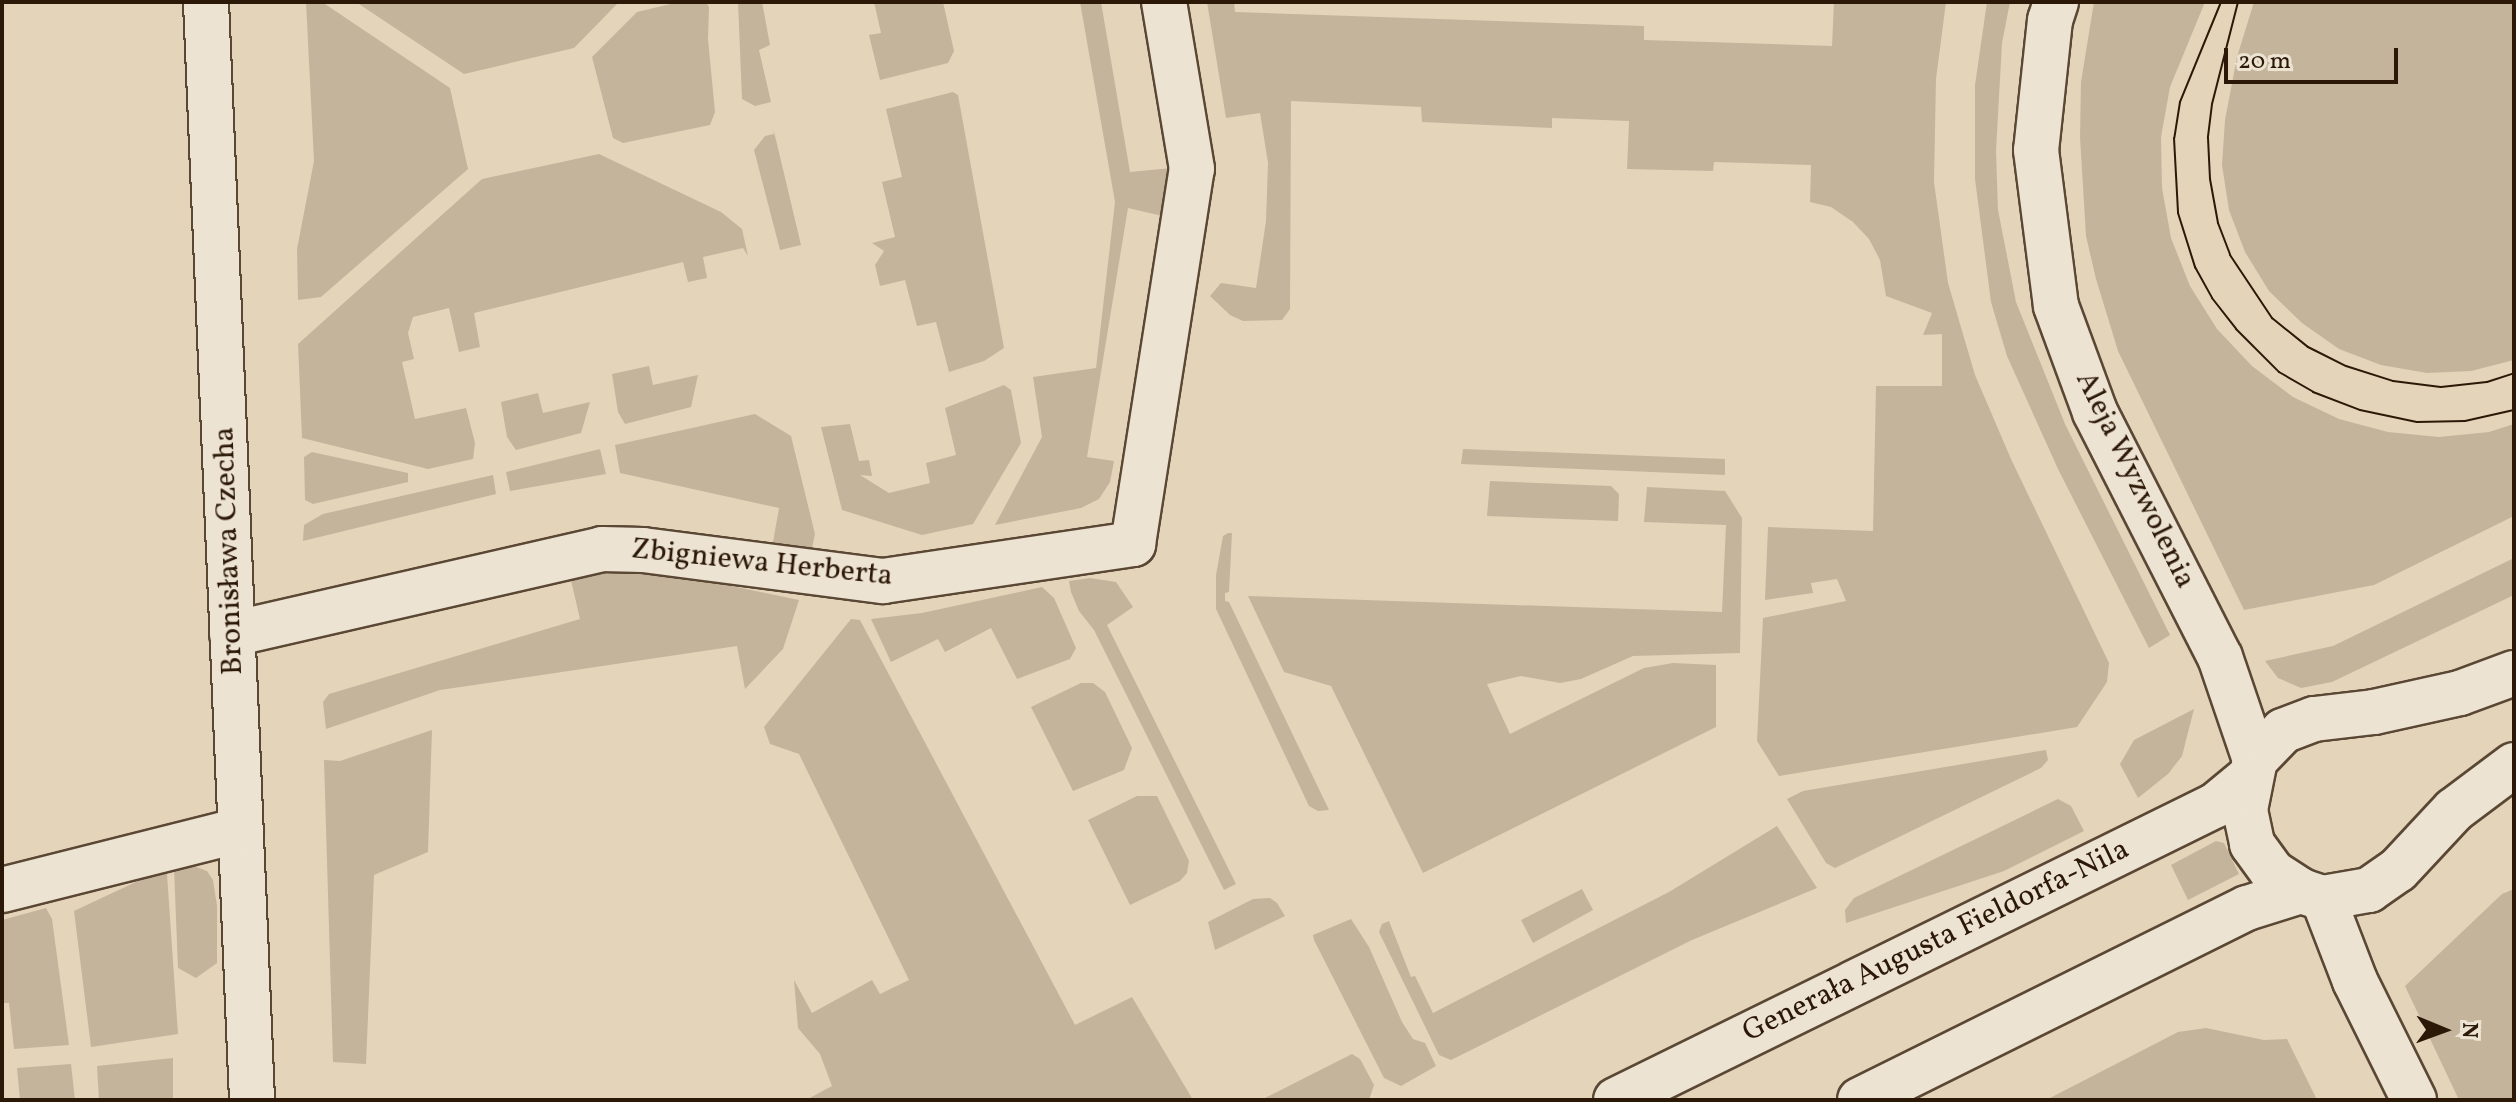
<!DOCTYPE html>
<html>
<head>
<meta charset="utf-8">
<style>
	body { margin:0 }
	#map { position:relative; width:2516px; height:1102px; overflow:hidden; background:#e4d4ba; font-family:Vollkorn,serif }
	div>[style] { position:absolute }
	.green>* { inset:0; background:#c5b49c }
	.roads { filter:drop-shadow(2px 0 #5a4734) drop-shadow(-2px 0 #5a4734) drop-shadow(0 2px #5a4734) drop-shadow(0 -2px #5a4734) }
	.street>* { height:44px; margin:-22px; padding:0 22px; transform-origin:22px; border-radius:22px; background:#ede3d2 }
	.secondary>* { height:44px; margin:-22px; padding:0 22px; transform-origin:22px; border-radius:22px; background:#ede3d2 }
	.tram>* { height:2px; margin:-1px; padding:0 1px; transform-origin:1px; border-radius:1px; background:#2c1807 }
	span { translate:-50% -50%; white-space:nowrap; text-align:center; line-height:1.15; -webkit-text-stroke:6px #ede3d2; paint-order:stroke }
	.street-label { font-size:30px; color:#2c1807 }
	.frame { position:absolute; inset:0; border:4px solid #2c1807; pointer-events:none }
	.north { position:absolute; left:2404px; top:990px; width:80px; height:80px; -webkit-text-stroke:6px #ede3d2; paint-order:stroke; rotate:91deg; font-size:22px; font-weight:700; line-height:32px; text-align:center; color:#2c1807 }
	.north::after { content:''; display:block; margin:auto; width:28px; height:36px; background:#2c1807; clip-path:polygon(50% 0,100% 100%,50% 72%,0 100%) }
	.scale { position:absolute; left:2224px; top:48px; width:174px; height:36px; box-sizing:border-box; border:4px solid #2c1807; border-top:0; padding-left:10px; font-size:24px; line-height:28px; white-space:nowrap; color:#2c1807; -webkit-text-stroke:6px #ede3d2; paint-order:stroke }
</style>
</head>
<body>
<div id="map">
	<div class="green">
		<div style="clip-path:polygon(306px 2px,322px 2px,450px 88px,468px 169px,321px 297px,298px 300px,297px 249px,314px 161px)"></div>
		<div style="clip-path:polygon(356px 2px,619px 2px,574px 48px,464px 74px)"></div>
		<div style="clip-path:polygon(679px 2px,706px 2px,709px 7px,708px 39px,715px 112px,710px 125px,623px 143px,613px 138px,592px 57px,637px 12px)"></div>
		<div style="clip-path:polygon(738px 2px,762px 2px,770px 45px,759px 50px,771px 102px,755px 106px,742px 99px)"></div>
		<div style="clip-path:polygon(874px 2px,943px 2px,954px 51px,948px 63px,880px 80px,869px 35px,881px 33px)"></div>
		<div style="clip-path:polygon(1080px 2px,1101px 2px,1130px 172px,1172px 168px,1171px 218px,1128px 208px,1087px 457px,1114px 461px,1110px 482px,1099px 499px,1081px 508px,995px 525px,1042px 437px,1033px 377px,1096px 368px,1115px 202px)"></div>
		<div style="clip-path:polygon(1207px 2px,1234px 2px,1235px 12px,1644px 26px,1644px 40px,1832px 46px,1834px 2px,1946px 2px,1936px 79px,1934px 182px,1948px 283px,1975px 375px,2011px 459px,2109px 663px,2107px 682px,2077px 727px,1779px 776px,1757px 741px,1763px 618px,1846px 601px,1837px 579px,1811px 583px,1813px 593px,1765px 600px,1768px 527px,1873px 531px,1876px 386px,1942px 386px,1942px 334px,1923px 335px,1932px 313px,1886px 296px,1880px 260px,1869px 239px,1853px 222px,1831px 207px,1810px 202px,1811px 165px,1714px 162px,1713px 171px,1627px 169px,1629px 121px,1552px 118px,1552px 128px,1422px 122px,1421px 107px,1291px 101px,1290px 309px,1282px 320px,1243px 321px,1230px 315px,1210px 296px,1221px 283px,1256px 288px,1266px 221px,1268px 163px,1260px 113px,1226px 118px)"></div>
		<div style="clip-path:polygon(1987px 2px,2010px 2px,2002px 43px,1996px 151px,1998px 210px,2016px 302px,2065px 424px,2170px 635px,2149px 648px,2058px 469px,2007px 356px,1991px 302px,1975px 179px,1975px 85px)"></div>
		<div style="clip-path:polygon(2094px 2px,2205px 2px,2170px 87px,2161px 137px,2162px 188px,2171px 238px,2190px 286px,2217px 329px,2252px 366px,2293px 397px,2339px 419px,2388px 432px,2439px 437px,2489px 432px,2514px 424px,2514px 516px,2374px 585px,2244px 610px,2118px 351px,2096px 279px,2086px 236px,2080px 137px,2081px 82px)"></div>
		<div style="clip-path:polygon(2254px 2px,2514px 2px,2514px 360px,2471px 371px,2427px 373px,2381px 365px,2339px 349px,2302px 323px,2269px 291px,2245px 252px,2229px 210px,2222px 165px,2225px 120px,2237px 57px)"></div>
		<div style="clip-path:polygon(953px 92px,958px 95px,1004px 348px,984px 361px,949px 372px,936px 322px,917px 326px,905px 280px,880px 286px,875px 265px,884px 251px,872px 243px,895px 237px,882px 182px,902px 177px,886px 109px)"></div>
		<div style="clip-path:polygon(773px 128px,777px 144px,801px 245px,780px 250px,754px 150px,765px 136px,774px 134px)"></div>
		<div style="clip-path:polygon(599px 154px,721px 212px,742px 229px,748px 256px,743px 248px,703px 257px,707px 278px,688px 282px,683px 262px,474px 313px,480px 347px,459px 352px,449px 308px,413px 317px,408px 333px,414px 359px,402px 362px,415px 419px,466px 408px,475px 443px,473px 459px,428px 469px,302px 438px,298px 344px,482px 179px)"></div>
		<div style="clip-path:polygon(649px 366px,653px 385px,698px 375px,691px 407px,625px 424px,618px 412px,612px 374px)"></div>
		<div style="clip-path:polygon(1004px 385px,1011px 390px,1021px 443px,973px 524px,922px 535px,842px 510px,821px 427px,850px 424px,859px 461px,869px 460px,872px 476px,860px 475px,889px 493px,930px 483px,926px 463px,956px 455px,945px 408px)"></div>
		<div style="clip-path:polygon(538px 393px,543px 413px,590px 402px,581px 433px,516px 450px,507px 437px,501px 402px)"></div>
		<div style="clip-path:polygon(755px 414px,791px 436px,815px 534px,812px 548px,803px 554px,772px 548px,779px 508px,620px 473px,615px 445px)"></div>
		<div style="clip-path:polygon(600px 449px,606px 474px,510px 491px,506px 472px)"></div>
		<div style="clip-path:polygon(1463px 449px,1725px 459px,1725px 475px,1461px 464px)"></div>
		<div style="clip-path:polygon(312px 452px,408px 473px,408px 482px,313px 504px,305px 500px,304px 457px)"></div>
		<div style="clip-path:polygon(493px 475px,496px 494px,303px 541px,304px 525px,323px 514px)"></div>
		<div style="clip-path:polygon(1490px 481px,1611px 486px,1619px 494px,1618px 521px,1487px 516px)"></div>
		<div style="clip-path:polygon(1647px 487px,1725px 491px,1742px 518px,1740px 653px,1633px 656px,1581px 679px,1560px 683px,1521px 676px,1487px 684px,1510px 734px,1644px 668px,1673px 663px,1716px 665px,1716px 727px,1423px 873px,1331px 686px,1284px 672px,1248px 596px,1722px 612px,1726px 525px,1644px 522px)"></div>
		<div style="clip-path:polygon(1228px 533px,1232px 533px,1229px 592px,1225px 593px,1225px 601px,1229px 602px,1329px 810px,1318px 811px,1309px 806px,1216px 609px,1216px 575px,1223px 536px)"></div>
		<div style="clip-path:polygon(2514px 558px,2514px 595px,2332px 682px,2301px 688px,2278px 678px,2265px 661px,2333px 646px)"></div>
		<div style="clip-path:polygon(613px 569px,650px 569px,799px 600px,783px 649px,745px 689px,737px 646px,440px 690px,326px 729px,323px 702px,329px 694px,580px 619px,570px 576px)"></div>
		<div style="clip-path:polygon(1090px 578px,1116px 582px,1133px 607px,1107px 625px,1236px 884px,1224px 890px,1094px 630px,1079px 611px,1071px 592px,1069px 581px)"></div>
		<div style="clip-path:polygon(1042px 587px,1054px 598px,1076px 648px,1070px 659px,1017px 679px,991px 628px,945px 652px,938px 639px,891px 662px,871px 619px,922px 613px)"></div>
		<div style="clip-path:polygon(851px 619px,860px 620px,1075px 1025px,1132px 997px,1193px 1100px,806px 1100px,832px 1086px,820px 1054px,798px 1028px,794px 980px,812px 1013px,872px 980px,880px 994px,909px 980px,799px 754px,770px 744px,764px 727px)"></div>
		<div style="clip-path:polygon(1081px 683px,1093px 683px,1105px 692px,1132px 748px,1124px 770px,1073px 791px,1031px 707px)"></div>
		<div style="clip-path:polygon(2194px 709px,2182px 756px,2168px 774px,2138px 798px,2120px 764px,2134px 740px)"></div>
		<div style="clip-path:polygon(432px 730px,428px 852px,374px 875px,366px 1064px,333px 1062px,324px 760px,340px 761px)"></div>
		<div style="clip-path:polygon(2046px 750px,2048px 760px,2041px 768px,1835px 868px,1826px 863px,1787px 799px,1803px 791px)"></div>
		<div style="clip-path:polygon(1137px 796px,1157px 796px,1189px 861px,1187px 873px,1180px 881px,1130px 905px,1088px 820px)"></div>
		<div style="clip-path:polygon(2058px 799px,2071px 806px,2084px 831px,2004px 871px,1846px 923px,1845px 910px,1854px 898px)"></div>
		<div style="clip-path:polygon(1777px 826px,1817px 888px,1692px 940px,1451px 1060px,1439px 1055px,1379px 932px,1382px 924px,1389px 921px,1411px 977px,1415px 976px,1433px 1013px,1669px 892px)"></div>
		<div style="clip-path:polygon(2216px 841px,2224px 843px,2239px 874px,2188px 900px,2171px 865px)"></div>
		<div style="clip-path:polygon(191px 865px,207px 871px,213px 880px,217px 906px,217px 963px,196px 978px,178px 968px,174px 868px)"></div>
		<div style="clip-path:polygon(157px 872px,167px 874px,178px 1034px,91px 1047px,74px 911px)"></div>
		<div style="clip-path:polygon(1582px 889px,1593px 910px,1533px 943px,1521px 920px)"></div>
		<div style="clip-path:polygon(2514px 889px,2514px 1100px,2459px 1100px,2405px 986px,2502px 894px)"></div>
		<div style="clip-path:polygon(1270px 898px,1277px 903px,1285px 916px,1215px 950px,1208px 922px,1253px 899px)"></div>
		<div style="clip-path:polygon(46px 908px,52px 919px,69px 1045px,14px 1049px,9px 1003px,2px 1003px,2px 920px)"></div>
		<div style="clip-path:polygon(1351px 919px,1369px 947px,1402px 1022px,1413px 1039px,1425px 1043px,1436px 1066px,1401px 1086px,1384px 1078px,1314px 940px,1313px 935px)"></div>
		<div style="clip-path:polygon(2206px 1028px,2264px 1040px,2287px 1039px,2317px 1100px,2046px 1100px,2178px 1032px)"></div>
		<div style="clip-path:polygon(1352px 1054px,1360px 1059px,1374px 1085px,1369px 1100px,1261px 1100px)"></div>
		<div style="clip-path:polygon(173px 1058px,173px 1100px,99px 1100px,97px 1066px)"></div>
		<div style="clip-path:polygon(71px 1064px,75px 1100px,20px 1100px,17px 1068px)"></div>
	</div>
	<div class="roads">
		<div class="street">
			<div style="left:206px;top:2px;width:1099px;rotate:87.6deg"></div>
			<div style="left:232px;top:634px;width:380px;rotate:-12.9deg"></div>
			<div style="left:602px;top:549px;width:41px;rotate:1.4deg"></div>
			<div style="left:643px;top:550px;width:242px;rotate:7.4deg"></div>
			<div style="left:883px;top:581px;width:253px;rotate:-8.4deg"></div>
			<div style="left:1133px;top:544px;width:380px;rotate:-81.1deg"></div>
			<div style="left:1192px;top:169px;width:169px;rotate:-99.5deg"></div>
			<div style="left:2px;top:890px;width:246px;rotate:-14.1deg"></div>
		</div>
		<div class="secondary">
			<div style="left:2056px;top:2px;width:19px;rotate:108deg"></div>
			<div style="left:2050px;top:20px;width:131px;rotate:96.1deg"></div>
			<div style="left:2036px;top:150px;width:157px;rotate:82.7deg"></div>
			<div style="left:2056px;top:306px;width:113px;rotate:69.8deg"></div>
			<div style="left:2095px;top:412px;width:275px;rotate:63deg"></div>
			<div style="left:2220px;top:657px;width:109px;rotate:71.2deg"></div>
			<div style="left:2514px;top:673px;width:58px;rotate:159.7deg"></div>
			<div style="left:2460px;top:693px;width:88px;rotate:167.5deg"></div>
			<div style="left:2374px;top:712px;width:60px;rotate:173.3deg"></div>
			<div style="left:2314px;top:719px;width:33px;rotate:159deg"></div>
			<div style="left:2283px;top:731px;width:40px;rotate:134deg"></div>
			<div style="left:2255px;top:760px;width:51px;rotate:101.3deg"></div>
			<div style="left:2245px;top:810px;width:35px;rotate:78deg"></div>
			<div style="left:2252px;top:844px;width:34px;rotate:54deg"></div>
			<div style="left:2272px;top:872px;width:35px;rotate:33deg"></div>
			<div style="left:2301px;top:891px;width:23px;rotate:18deg"></div>
			<div style="left:2323px;top:898px;width:47px;rotate:-9.9deg"></div>
			<div style="left:2369px;top:890px;width:35px;rotate:-35deg"></div>
			<div style="left:2398px;top:870px;width:82px;rotate:-47deg"></div>
			<div style="left:2454px;top:810px;width:75px;rotate:-36.9deg"></div>
			<div style="left:2323px;top:898px;width:89px;rotate:68.9deg"></div>
			<div style="left:2355px;top:981px;width:133px;rotate:63.6deg"></div>
			<div style="left:1616px;top:1100px;width:669px;rotate:-26.18deg"></div>
			<div style="left:2216px;top:805px;width:45px;rotate:-39.6deg"></div>
			<div style="left:1860px;top:1100px;width:432px;rotate:-26.4deg"></div>
			<div style="left:2247px;top:908px;width:57px;rotate:-17.5deg"></div>
		</div>
	</div>
	<div class="tram">
		<div style="left:2221px;top:2px;width:108px;rotate:112.3deg"></div>
		<div style="left:2180px;top:102px;width:36px;rotate:99deg"></div>
		<div style="left:2174px;top:138px;width:75px;rotate:86.9deg"></div>
		<div style="left:2178px;top:213px;width:57px;rotate:72.5deg"></div>
		<div style="left:2195px;top:267px;width:35px;rotate:61deg"></div>
		<div style="left:2212px;top:298px;width:39px;rotate:52deg"></div>
		<div style="left:2236px;top:329px;width:61px;rotate:45deg"></div>
		<div style="left:2279px;top:372px;width:39px;rotate:30deg"></div>
		<div style="left:2313px;top:392px;width:50px;rotate:21deg"></div>
		<div style="left:2360px;top:410px;width:58px;rotate:11.9deg"></div>
		<div style="left:2417px;top:422px;width:48px;rotate:-1.2deg"></div>
		<div style="left:2465px;top:421px;width:50px;rotate:-12.7deg"></div>
		<div style="left:2238px;top:2px;width:105px;rotate:104.3deg"></div>
		<div style="left:2212px;top:104px;width:34px;rotate:97deg"></div>
		<div style="left:2208px;top:138px;width:41px;rotate:87.2deg"></div>
		<div style="left:2210px;top:179px;width:45px;rotate:79.7deg"></div>
		<div style="left:2218px;top:223px;width:34px;rotate:69deg"></div>
		<div style="left:2230px;top:255px;width:76px;rotate:56.3deg"></div>
		<div style="left:2272px;top:318px;width:46px;rotate:38.9deg"></div>
		<div style="left:2308px;top:347px;width:42px;rotate:26.6deg"></div>
		<div style="left:2346px;top:366px;width:49px;rotate:17.7deg"></div>
		<div style="left:2393px;top:381px;width:48px;rotate:7.1deg"></div>
		<div style="left:2441px;top:387px;width:46px;rotate:-6.2deg"></div>
		<div style="left:2487px;top:382px;width:28px;rotate:-18deg"></div>
	</div>
	<div class="street-label">
		<span style="left:2135px;top:480px;rotate:64deg">Aleja Wyzwolenia</span>
		<span style="left:229px;top:551px;rotate:-92deg">Bronisława Czecha</span>
		<span style="left:762px;top:563px;rotate:6deg">Zbigniewa Herberta</span>
		<span style="left:1936px;top:941px;rotate:-26deg">Generała Augusta Fieldorfa-Nila</span>
	</div>
	<div class="frame"></div>
	<div class="north">N</div>
	<div class="scale">20 m</div>
</div>
</body>
</html>
